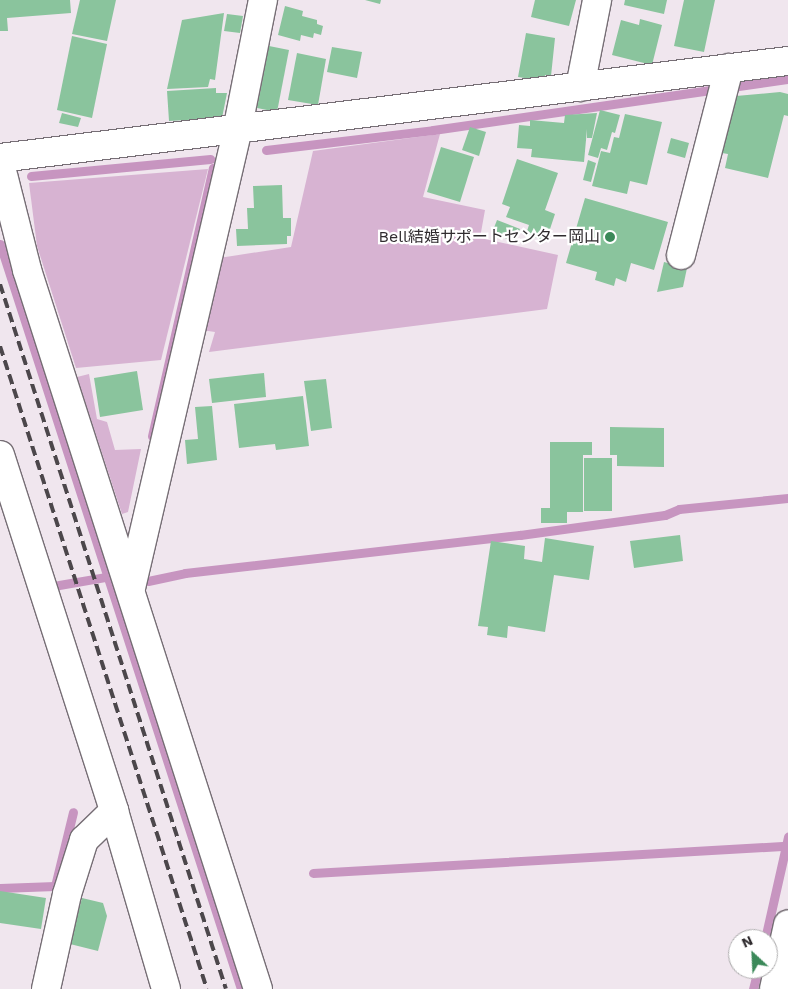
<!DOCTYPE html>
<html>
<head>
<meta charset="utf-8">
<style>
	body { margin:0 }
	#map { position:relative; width:788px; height:989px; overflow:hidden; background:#f0e6ee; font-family:"Work Sans","Noto Sans JP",sans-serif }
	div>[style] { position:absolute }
	.green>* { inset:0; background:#d7b3d2 }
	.stream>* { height:9px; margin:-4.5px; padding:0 4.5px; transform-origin:4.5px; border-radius:4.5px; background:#c795c0 }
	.building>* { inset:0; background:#8ac49d }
	.roads { filter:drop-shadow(1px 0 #766e75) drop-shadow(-1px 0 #766e75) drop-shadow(0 1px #766e75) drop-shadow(0 -1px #766e75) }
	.street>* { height:28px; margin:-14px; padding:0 14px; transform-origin:14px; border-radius:14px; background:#fff }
	.secondary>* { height:28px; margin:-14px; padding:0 14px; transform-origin:14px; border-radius:14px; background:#fff }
	.rail>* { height:4px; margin-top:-2px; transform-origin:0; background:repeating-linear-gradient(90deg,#4c474b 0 10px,transparent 0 15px) }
	.dots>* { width:14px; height:14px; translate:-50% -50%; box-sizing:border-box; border:2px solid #fff; border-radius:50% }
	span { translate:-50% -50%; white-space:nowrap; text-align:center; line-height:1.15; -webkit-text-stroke:4.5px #fff; paint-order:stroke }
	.poi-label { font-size:16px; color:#302c2f }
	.right { translate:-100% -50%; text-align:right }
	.north { position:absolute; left:728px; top:929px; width:50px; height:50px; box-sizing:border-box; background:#fff; border:1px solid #acabac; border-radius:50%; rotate:335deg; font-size:14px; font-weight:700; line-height:20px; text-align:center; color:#302c2f }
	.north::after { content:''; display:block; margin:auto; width:18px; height:22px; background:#3b8959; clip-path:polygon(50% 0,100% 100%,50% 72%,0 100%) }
</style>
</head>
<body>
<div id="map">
	<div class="green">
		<div style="clip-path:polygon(440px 134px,423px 197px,485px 210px,480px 238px,558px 255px,547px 309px,209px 352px,215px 332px,201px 330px,219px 258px,291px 247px,313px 151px)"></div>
		<div style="clip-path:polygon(208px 169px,161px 360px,76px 368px,37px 246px,29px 183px)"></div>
		<div style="clip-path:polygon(89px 374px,97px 419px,107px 422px,115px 450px,141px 449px,128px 512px,122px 514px,77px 377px)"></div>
	</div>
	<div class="stream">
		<div style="left:266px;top:150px;width:168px;rotate:-6.8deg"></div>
		<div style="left:433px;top:130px;width:359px;rotate:-8.2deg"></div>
		<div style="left:31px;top:176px;width:180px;rotate:-5.4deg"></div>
		<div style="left:0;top:244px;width:783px;rotate:72.07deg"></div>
		<div style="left:152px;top:436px;width:275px;rotate:-77.2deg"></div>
		<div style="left:148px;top:581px;width:38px;rotate:-12deg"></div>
		<div style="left:185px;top:573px;width:337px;rotate:-6.5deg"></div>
		<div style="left:520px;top:535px;width:146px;rotate:-7.9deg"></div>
		<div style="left:665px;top:515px;width:15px;rotate:-23deg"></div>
		<div style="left:679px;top:509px;width:110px;rotate:-5.8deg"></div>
		<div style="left:59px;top:585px;width:48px;rotate:-9.7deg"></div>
		<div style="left:313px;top:873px;width:474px;rotate:-3.3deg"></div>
		<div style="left:0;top:888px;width:55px;rotate:-2.1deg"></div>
		<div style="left:55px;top:886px;width:76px;rotate:-76.3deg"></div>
		<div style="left:765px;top:939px;width:105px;rotate:-77.3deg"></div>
		<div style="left:753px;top:989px;width:21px;rotate:-76deg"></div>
	</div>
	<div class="building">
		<div style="clip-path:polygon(0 0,70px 0,71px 13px,7px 18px,8px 31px,0 31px)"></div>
		<div style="clip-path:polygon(80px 0,116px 0,107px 41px,72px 34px)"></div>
		<div style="clip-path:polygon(365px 0,381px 0,380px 4px)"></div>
		<div style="clip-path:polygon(535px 0,576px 0,569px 26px,531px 17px)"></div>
		<div style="clip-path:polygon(625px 0,667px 0,664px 14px,624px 5px)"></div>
		<div style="clip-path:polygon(684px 0,715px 0,704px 52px,674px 46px)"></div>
		<div style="clip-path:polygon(285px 6px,303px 11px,302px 16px,317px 20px,317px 24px,323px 26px,321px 35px,314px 33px,313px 38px,301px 35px,300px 41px,278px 35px)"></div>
		<div style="clip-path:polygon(224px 13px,215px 80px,210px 79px,208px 87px,167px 89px,182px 20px)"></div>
		<div style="clip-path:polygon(227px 14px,243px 16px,240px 33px,224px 31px)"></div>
		<div style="clip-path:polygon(640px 19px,662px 25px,652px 65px,612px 55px,621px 20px,639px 25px)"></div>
		<div style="clip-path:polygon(526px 33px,555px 38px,551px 76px,545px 75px,544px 81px,518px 77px)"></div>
		<div style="clip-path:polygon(72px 36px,107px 44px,92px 118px,57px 110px)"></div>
		<div style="clip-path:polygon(269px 46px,289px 50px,277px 112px,257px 108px)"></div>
		<div style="clip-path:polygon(332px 47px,362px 52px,357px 78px,327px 72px)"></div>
		<div style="clip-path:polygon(297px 53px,326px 59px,318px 105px,288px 100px)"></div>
		<div style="clip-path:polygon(216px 88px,216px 93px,227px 93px,222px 118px,169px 121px,167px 91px)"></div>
		<div style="clip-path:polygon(780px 92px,788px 94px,788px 116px,784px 115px,768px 178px,725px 168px,728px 154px,722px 153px,736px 96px)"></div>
		<div style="clip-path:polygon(600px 110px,620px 115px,615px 133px,612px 132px,607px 150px,601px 148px,598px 158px,588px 155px)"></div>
		<div style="clip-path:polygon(62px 113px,81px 118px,78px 127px,59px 123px)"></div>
		<div style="clip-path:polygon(597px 113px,592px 138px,587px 138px,587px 129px,584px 162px,531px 157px,532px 149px,517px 148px,519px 125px,530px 126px,530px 120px,564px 123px,565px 115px)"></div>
		<div style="clip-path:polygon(625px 114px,662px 122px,647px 185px,630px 181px,627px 194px,592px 186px,601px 151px,610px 153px,614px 137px,619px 138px)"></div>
		<div style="clip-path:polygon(470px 127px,486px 132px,479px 156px,462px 150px)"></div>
		<div style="clip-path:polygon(671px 138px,689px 143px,685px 158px,667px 153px)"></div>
		<div style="clip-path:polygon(441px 147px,474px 157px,460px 202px,427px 192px)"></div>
		<div style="clip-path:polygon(517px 159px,558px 173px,545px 210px,555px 214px,546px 241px,526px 234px,529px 225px,506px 217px,510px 207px,502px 204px)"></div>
		<div style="clip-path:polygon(588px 160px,596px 163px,591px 182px,583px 180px)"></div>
		<div style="clip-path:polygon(282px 185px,283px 218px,291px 218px,291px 236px,287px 236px,287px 244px,237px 246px,236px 229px,248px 229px,247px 208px,254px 208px,253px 186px)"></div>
		<div style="clip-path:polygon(585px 198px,668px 222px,654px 270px,631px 263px,626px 282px,616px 278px,614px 286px,595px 280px,597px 272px,566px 263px)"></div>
		<div style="clip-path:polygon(497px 220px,520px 229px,515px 242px,492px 233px)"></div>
		<div style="clip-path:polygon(664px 262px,687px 268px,683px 287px,657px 292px)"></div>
		<div style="clip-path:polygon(137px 371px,143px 410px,100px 417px,94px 378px)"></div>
		<div style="clip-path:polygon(264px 373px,266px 397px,212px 403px,209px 379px)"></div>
		<div style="clip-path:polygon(326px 379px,332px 428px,311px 431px,304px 381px)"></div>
		<div style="clip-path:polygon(303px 396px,309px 446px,276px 450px,275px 444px,239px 448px,234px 404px)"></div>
		<div style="clip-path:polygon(212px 406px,217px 460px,187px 464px,185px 440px,198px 439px,195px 407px)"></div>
		<div style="clip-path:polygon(610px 427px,664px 428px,664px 467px,617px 466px,617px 455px,610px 455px)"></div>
		<div style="clip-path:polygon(550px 442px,592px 442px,592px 455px,583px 455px,583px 512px,567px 512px,567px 523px,541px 523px,541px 508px,550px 508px)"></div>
		<div style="clip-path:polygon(584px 458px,612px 458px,612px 511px,584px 511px)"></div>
		<div style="clip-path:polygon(680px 535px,683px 561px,634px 568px,630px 541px)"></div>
		<div style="clip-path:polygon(545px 538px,594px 546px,589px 580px,554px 575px,545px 632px,508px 626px,507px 638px,487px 635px,488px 627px,478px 626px,491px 541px,525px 546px,524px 559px,542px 562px)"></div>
		<div style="clip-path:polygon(0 891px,46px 898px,41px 929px,0 923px)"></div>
		<div style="clip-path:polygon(82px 898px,103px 903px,107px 916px,98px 951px,70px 944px)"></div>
	</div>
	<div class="roads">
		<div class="street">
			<div style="left:580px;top:87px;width:89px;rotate:-78.9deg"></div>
			<div style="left:0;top:158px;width:794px;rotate:-7.02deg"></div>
			<div style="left:681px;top:255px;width:193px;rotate:-75.6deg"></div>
			<div style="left:131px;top:588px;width:469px;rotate:-76.9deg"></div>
			<div style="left:237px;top:131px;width:134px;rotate:-78.8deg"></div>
			<div style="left:46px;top:989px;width:97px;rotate:-77.5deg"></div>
			<div style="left:67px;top:894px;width:57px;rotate:-72.5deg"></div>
			<div style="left:84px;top:840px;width:42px;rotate:-44deg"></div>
			<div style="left:774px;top:989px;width:66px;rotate:-77.7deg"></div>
		</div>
		<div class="secondary">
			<div style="left:0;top:163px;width:110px;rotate:75.8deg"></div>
			<div style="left:27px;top:270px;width:755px;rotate:72.19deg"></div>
			<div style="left:0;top:455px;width:374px;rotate:72.2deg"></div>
			<div style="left:114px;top:811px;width:185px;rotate:73.7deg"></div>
		</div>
	</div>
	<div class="rail">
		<div style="left:0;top:284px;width:740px;rotate:72.23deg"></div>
		<div style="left:0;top:346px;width:675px;rotate:72.16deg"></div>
	</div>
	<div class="dots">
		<div style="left:610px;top:237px;background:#3b8959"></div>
	</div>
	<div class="poi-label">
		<span class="right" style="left:600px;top:237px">Bell結婚サポートセンター岡山</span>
	</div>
	<div class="north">N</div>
</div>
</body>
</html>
